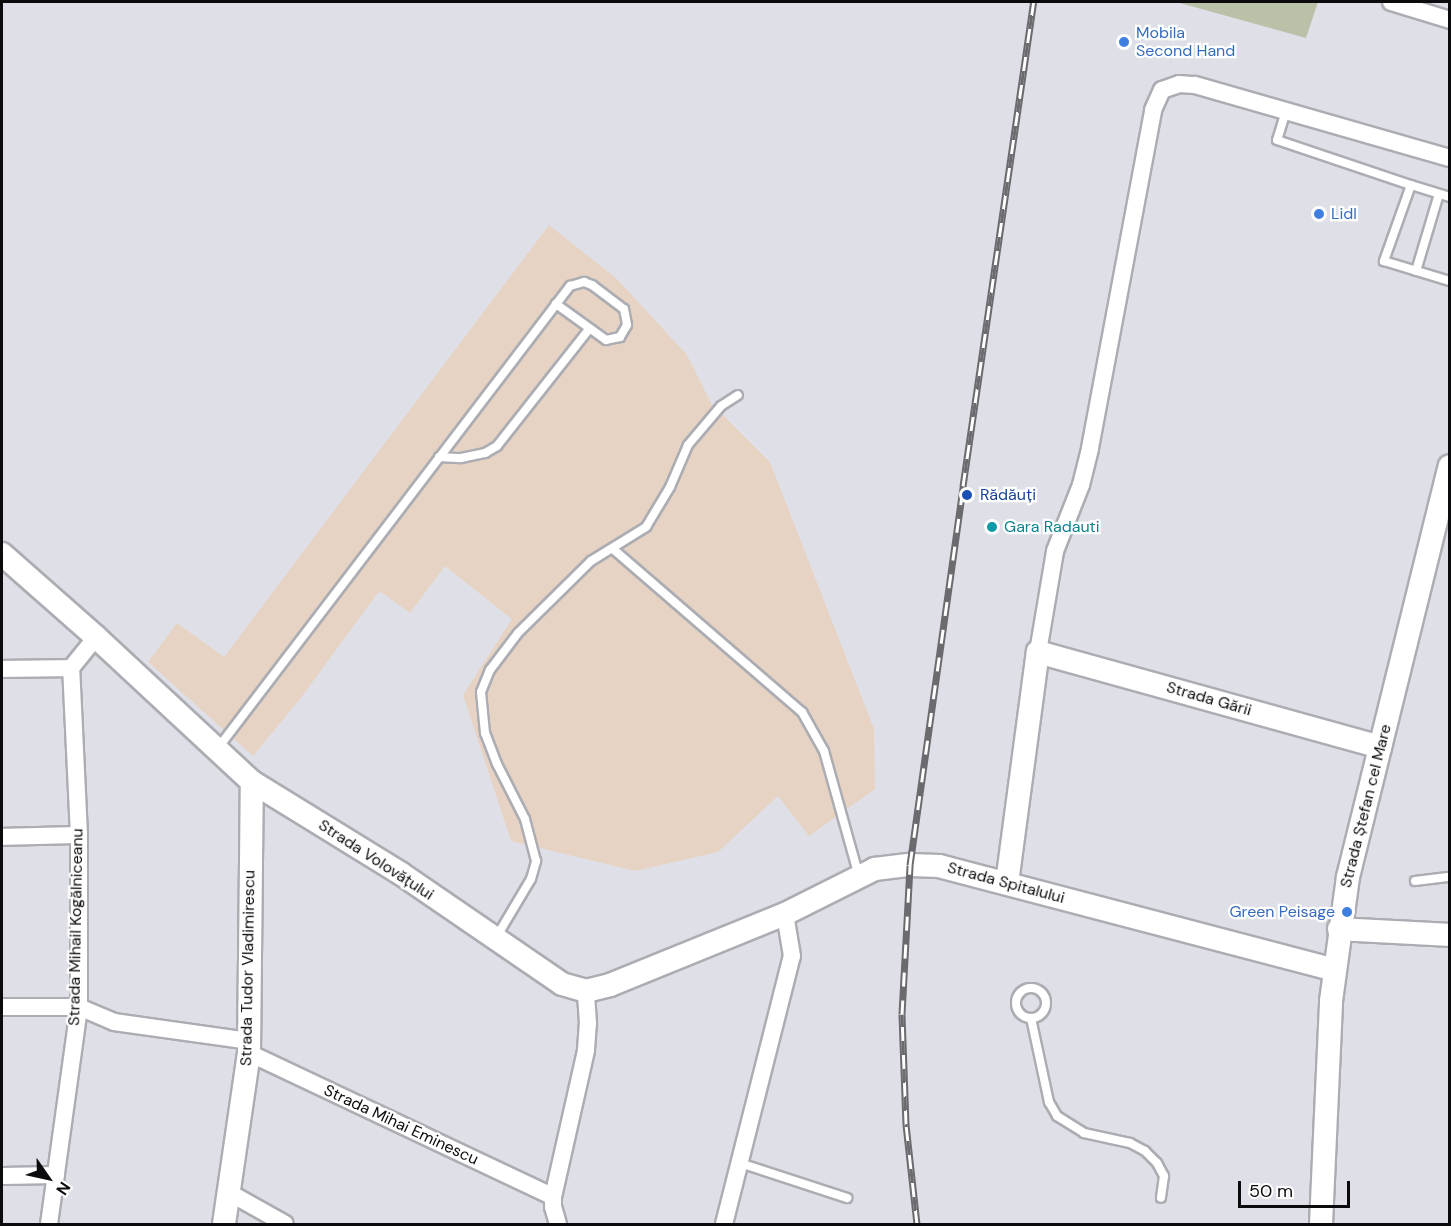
<!DOCTYPE html>
<html>
<head>
<meta charset="utf-8">
<style>
	body { margin:0 }
	#map { position:relative; width:1451px; height:1226px; overflow:hidden; background:#dfe0e7; font-family:"DM Sans",sans-serif }
	div>[style] { position:absolute }
	.industrial>* { inset:0; background:#e7d3c4 }
	.green>* { inset:0; background:#b9c1a9 }
	.roads { filter:drop-shadow(2px 0 #acadb3) drop-shadow(-2px 0 #acadb3) drop-shadow(0 2px #acadb3) drop-shadow(0 -2px #acadb3) }
	.lane>* { height:8px; margin:-4px; padding:0 4px; transform-origin:4px; border-radius:4px; background:#fff }
	.lane>.ring { margin:-4px; padding:0; box-sizing:content-box; background:none; border:8px solid #fff; border-radius:50% }
	.street>* { height:16px; margin:-8px; padding:0 8px; transform-origin:8px; border-radius:8px; background:#fff }
	.secondary>* { height:22px; margin:-11px; padding:0 11px; transform-origin:11px; border-radius:11px; background:#fff }
	.rail>* { height:7px; margin-top:-3.5px; transform-origin:0; background:repeating-linear-gradient(90deg,#fff 0 14px,#6b6b6f 0 28px); box-sizing:border-box; border-block:2px solid #6b6b6f }
	.dots>* { width:16px; height:16px; translate:-50% -50%; box-sizing:border-box; border:3px solid #fff; border-radius:50% }
	span { translate:-50% -50%; white-space:nowrap; text-align:center; line-height:1.15; -webkit-text-stroke:4.5px #fff; paint-order:stroke }
	.shop-label { font-size:16px; color:#366cbe }
	.left { translate:0 -50%; text-align:left }
	.right { translate:-100% -50%; text-align:right }
	.transit-label { font-size:16px; color:#164399 }
	.culture-label { font-size:16px; color:#0d838f }
	.street-label { font-size:16px; color:#0b0b0d }
	.frame { position:absolute; inset:0; border:3px solid #0b0b0d; pointer-events:none }
	.north { position:absolute; left:18px; top:1148px; width:60px; height:60px; -webkit-text-stroke:4px #fff; paint-order:stroke; rotate:124deg; font-size:16px; font-weight:700; line-height:24px; text-align:center; color:#0b0b0d }
	.north::after { content:''; display:block; margin:auto; width:21px; height:27px; background:#0b0b0d; clip-path:polygon(50% 0,100% 100%,50% 72%,0 100%) }
	.scale { position:absolute; left:1238px; top:1181px; width:112px; height:27px; box-sizing:border-box; border:3px solid #0b0b0d; border-top:0; padding-left:8px; font-size:18px; line-height:21px; white-space:nowrap; color:#0b0b0d; -webkit-text-stroke:4px #fff; paint-order:stroke }
</style>
</head>
<body>
<div id="map">
	<div class="industrial">
		<div style="clip-path:polygon(549px 225px,617px 279px,687px 355px,711px 403px,770px 462px,874px 729px,875px 789px,809px 836px,778px 796px,718px 852px,635px 871px,511px 841px,463px 695px,512px 619px,445px 566px,410px 613px,381px 592px,377px 594px,300px 699px,253px 756px,148px 662px,177px 623px,224px 657px)"></div>
	</div>
	<div class="green">
		<div style="clip-path:polygon(1176px 2px,1318px 2px,1306px 38px)"></div>
	</div>
	<div class="roads">
		<div class="lane">
			<div style="left:1286px;top:111px;width:30px;rotate:107deg"></div>
			<div style="left:1277px;top:140px;width:141px;rotate:18.6deg"></div>
			<div style="left:1411px;top:185px;width:81px;rotate:109.6deg"></div>
			<div style="left:1384px;top:261px;width:69px;rotate:16.9deg"></div>
			<div style="left:1411px;top:185px;width:41px;rotate:17.1deg"></div>
			<div style="left:1416px;top:271px;width:80px;rotate:-73.4deg"></div>
			<div style="left:439px;top:457px;width:22px;rotate:3deg"></div>
			<div style="left:461px;top:458px;width:25px;rotate:-12deg"></div>
			<div style="left:485px;top:453px;width:14px;rotate:-30deg"></div>
			<div style="left:497px;top:446px;width:149px;rotate:-51.8deg"></div>
			<div style="left:613px;top:549px;width:250px;rotate:40.8deg"></div>
			<div style="left:802px;top:712px;width:45px;rotate:60.6deg"></div>
			<div style="left:824px;top:751px;width:130px;rotate:74.4deg"></div>
			<div style="left:218px;top:748px;width:581px;rotate:-52.7deg"></div>
			<div style="left:570px;top:286px;width:15px;rotate:-16deg"></div>
			<div style="left:584px;top:282px;width:9px;rotate:21deg"></div>
			<div style="left:592px;top:285px;width:40px;rotate:37deg"></div>
			<div style="left:624px;top:309px;width:16px;rotate:79deg"></div>
			<div style="left:627px;top:325px;width:14px;rotate:120deg"></div>
			<div style="left:620px;top:337px;width:14px;rotate:168deg"></div>
			<div style="left:606px;top:340px;width:62px;rotate:-144.2deg"></div>
			<div style="left:1415px;top:881px;width:35px;rotate:-7deg"></div>
			<div style="left:497px;top:936px;width:66px;rotate:-59.2deg"></div>
			<div style="left:531px;top:879px;width:19px;rotate:-74deg"></div>
			<div style="left:536px;top:861px;width:43px;rotate:-104.7deg"></div>
			<div style="left:525px;top:819px;width:62px;rotate:-117deg"></div>
			<div style="left:497px;top:764px;width:33px;rotate:-111deg"></div>
			<div style="left:485px;top:733px;width:41px;rotate:-95.6deg"></div>
			<div style="left:481px;top:692px;width:24px;rotate:-68deg"></div>
			<div style="left:490px;top:670px;width:46px;rotate:-52.9deg"></div>
			<div style="left:518px;top:633px;width:103px;rotate:-44.6deg"></div>
			<div style="left:591px;top:561px;width:65px;rotate:-31.7deg"></div>
			<div style="left:646px;top:527px;width:47px;rotate:-59deg"></div>
			<div style="left:670px;top:487px;width:46px;rotate:-66.8deg"></div>
			<div style="left:688px;top:445px;width:51px;rotate:-49.8deg"></div>
			<div style="left:721px;top:406px;width:20px;rotate:-33deg"></div>
			<div class="ring" style="left:1016px;top:988px;width:22px;height:22px"></div>
			<div style="left:1031px;top:1018px;width:86px;rotate:77.9deg"></div>
			<div style="left:1049px;top:1102px;width:16px;rotate:60deg"></div>
			<div style="left:1057px;top:1116px;width:32px;rotate:32deg"></div>
			<div style="left:1084px;top:1133px;width:47px;rotate:12.3deg"></div>
			<div style="left:1130px;top:1143px;width:17px;rotate:28deg"></div>
			<div style="left:1145px;top:1151px;width:17px;rotate:45deg"></div>
			<div style="left:1157px;top:1163px;width:15px;rotate:62deg"></div>
			<div style="left:1164px;top:1176px;width:22px;rotate:98deg"></div>
			<div style="left:740px;top:1163px;width:113px;rotate:18.1deg"></div>
		</div>
		<div class="street">
			<div style="left:1391px;top:2px;width:62px;rotate:17deg"></div>
			<div style="left:1038px;top:652px;width:102px;rotate:-80.4deg"></div>
			<div style="left:1055px;top:551px;width:71px;rotate:-68.5deg"></div>
			<div style="left:1081px;top:485px;width:38px;rotate:-76deg"></div>
			<div style="left:1090px;top:448px;width:344px;rotate:-79.4deg"></div>
			<div style="left:1153px;top:110px;width:22px;rotate:-66deg"></div>
			<div style="left:1162px;top:90px;width:18px;rotate:-19deg"></div>
			<div style="left:1179px;top:84px;width:16px;rotate:4deg"></div>
			<div style="left:1195px;top:85px;width:265px;rotate:16deg"></div>
			<div style="left:2px;top:669px;width:69px;rotate:-0.8deg"></div>
			<div style="left:2px;top:837px;width:77px;rotate:-1.5deg"></div>
			<div style="left:2px;top:1007px;width:77px"></div>
			<div style="left:79px;top:1007px;width:38px;rotate:23deg"></div>
			<div style="left:114px;top:1022px;width:136px;rotate:8deg"></div>
			<div style="left:249px;top:1053px;width:336px;rotate:25.3deg"></div>
			<div style="left:2px;top:1176px;width:54px;rotate:-1.1deg"></div>
			<div style="left:228px;top:1192px;width:65px;rotate:29.3deg"></div>
			<div style="left:49px;top:1224px;width:219px;rotate:-82.1deg"></div>
			<div style="left:79px;top:1007px;width:172px;rotate:-90deg"></div>
			<div style="left:79px;top:835px;width:167px;rotate:-92.7deg"></div>
			<div style="left:71px;top:668px;width:40px;rotate:-51deg"></div>
			<div style="left:558px;top:1224px;width:18px;rotate:-106deg"></div>
			<div style="left:553px;top:1207px;width:10px;rotate:-90deg"></div>
			<div style="left:553px;top:1197px;width:151px;rotate:-77.3deg"></div>
			<div style="left:586px;top:1050px;width:27px;rotate:-86deg"></div>
			<div style="left:588px;top:1023px;width:32px;rotate:-94deg"></div>
			<div style="left:724px;top:1224px;width:276px;rotate:-75.8deg"></div>
			<div style="left:792px;top:956px;width:43px;rotate:-99.5deg"></div>
		</div>
		<div class="secondary">
			<div style="left:2px;top:554px;width:125px;rotate:41.4deg"></div>
			<div style="left:96px;top:637px;width:213px;rotate:42.9deg"></div>
			<div style="left:252px;top:782px;width:174px;rotate:31.6deg"></div>
			<div style="left:400px;top:873px;width:196px;rotate:34.4deg"></div>
			<div style="left:562px;top:984px;width:25px;rotate:16deg"></div>
			<div style="left:586px;top:991px;width:25px;rotate:-14deg"></div>
			<div style="left:610px;top:985px;width:189px;rotate:-22.1deg"></div>
			<div style="left:785px;top:914px;width:101px;rotate:-26.6deg"></div>
			<div style="left:875px;top:869px;width:35px;rotate:-7deg"></div>
			<div style="left:910px;top:865px;width:29px;rotate:2deg"></div>
			<div style="left:939px;top:866px;width:409px;rotate:14.7deg"></div>
			<div style="left:1007px;top:883px;width:233px;rotate:-82.4deg"></div>
			<div style="left:1038px;top:652px;width:355px;rotate:15.5deg"></div>
			<div style="left:1339px;top:929px;width:111px;rotate:3.1deg"></div>
			<div style="left:224px;top:1224px;width:173px;rotate:-81.7deg"></div>
			<div style="left:249px;top:1053px;width:271px;rotate:-89.4deg"></div>
			<div style="left:1321px;top:1224px;width:223px;rotate:-87.4deg"></div>
			<div style="left:1331px;top:1001px;width:125px;rotate:-82.2deg"></div>
			<div style="left:1348px;top:877px;width:423px;rotate:-76.1deg"></div>
		</div>
	</div>
	<div class="rail">
		<div style="left:917px;top:1224px;width:101px;rotate:-96.3deg"></div>
		<div style="left:906px;top:1124px;width:110px;rotate:-92.1deg"></div>
		<div style="left:902px;top:1014px;width:149px;rotate:-86.9deg"></div>
		<div style="left:910px;top:865px;width:383px;rotate:-82deg"></div>
		<div style="left:963px;top:486px;width:489px;rotate:-81.7deg"></div>
	</div>
	<div class="dots">
		<div style="left:1124px;top:42px;background:#3f7fe0"></div>
		<div style="left:1319px;top:214px;background:#3f7fe0"></div>
		<div style="left:967px;top:495px;background:#1a4fb4"></div>
		<div style="left:992px;top:527px;background:#0f9aa8"></div>
		<div style="left:1347px;top:912px;background:#3f7fe0"></div>
	</div>
	<div class="shop-label">
		<span class="left" style="left:1136px;top:42px">Mobila<br>Second Hand</span>
		<span class="left" style="left:1331px;top:214px">Lidl</span>
		<span class="right" style="left:1335px;top:912px">Green Peisage</span>
	</div>
	<div class="transit-label">
		<span class="left" style="left:980px;top:495px">Rădăuți</span>
	</div>
	<div class="culture-label">
		<span class="left" style="left:1004px;top:527px">Gara Radauti</span>
	</div>
	<div class="street-label">
		<span style="left:1209px;top:699px;rotate:16deg">Strada Gării</span>
		<span style="left:1366px;top:806px;rotate:-76deg">Strada Ștefan cel Mare</span>
		<span style="left:376px;top:860px;rotate:33deg">Strada Volovățului</span>
		<span style="left:1006px;top:883px;rotate:15deg">Strada Spitalului</span>
		<span style="left:76px;top:927px;rotate:-89deg">Strada Mihail Kogălniceanu</span>
		<span style="left:248px;top:968px;rotate:-89deg">Strada Tudor Vladimirescu</span>
		<span style="left:401px;top:1125px;rotate:25deg">Strada Mihai Eminescu</span>
	</div>
	<div class="frame"></div>
	<div class="north">N</div>
	<div class="scale">50 m</div>
</div>
</body>
</html>
